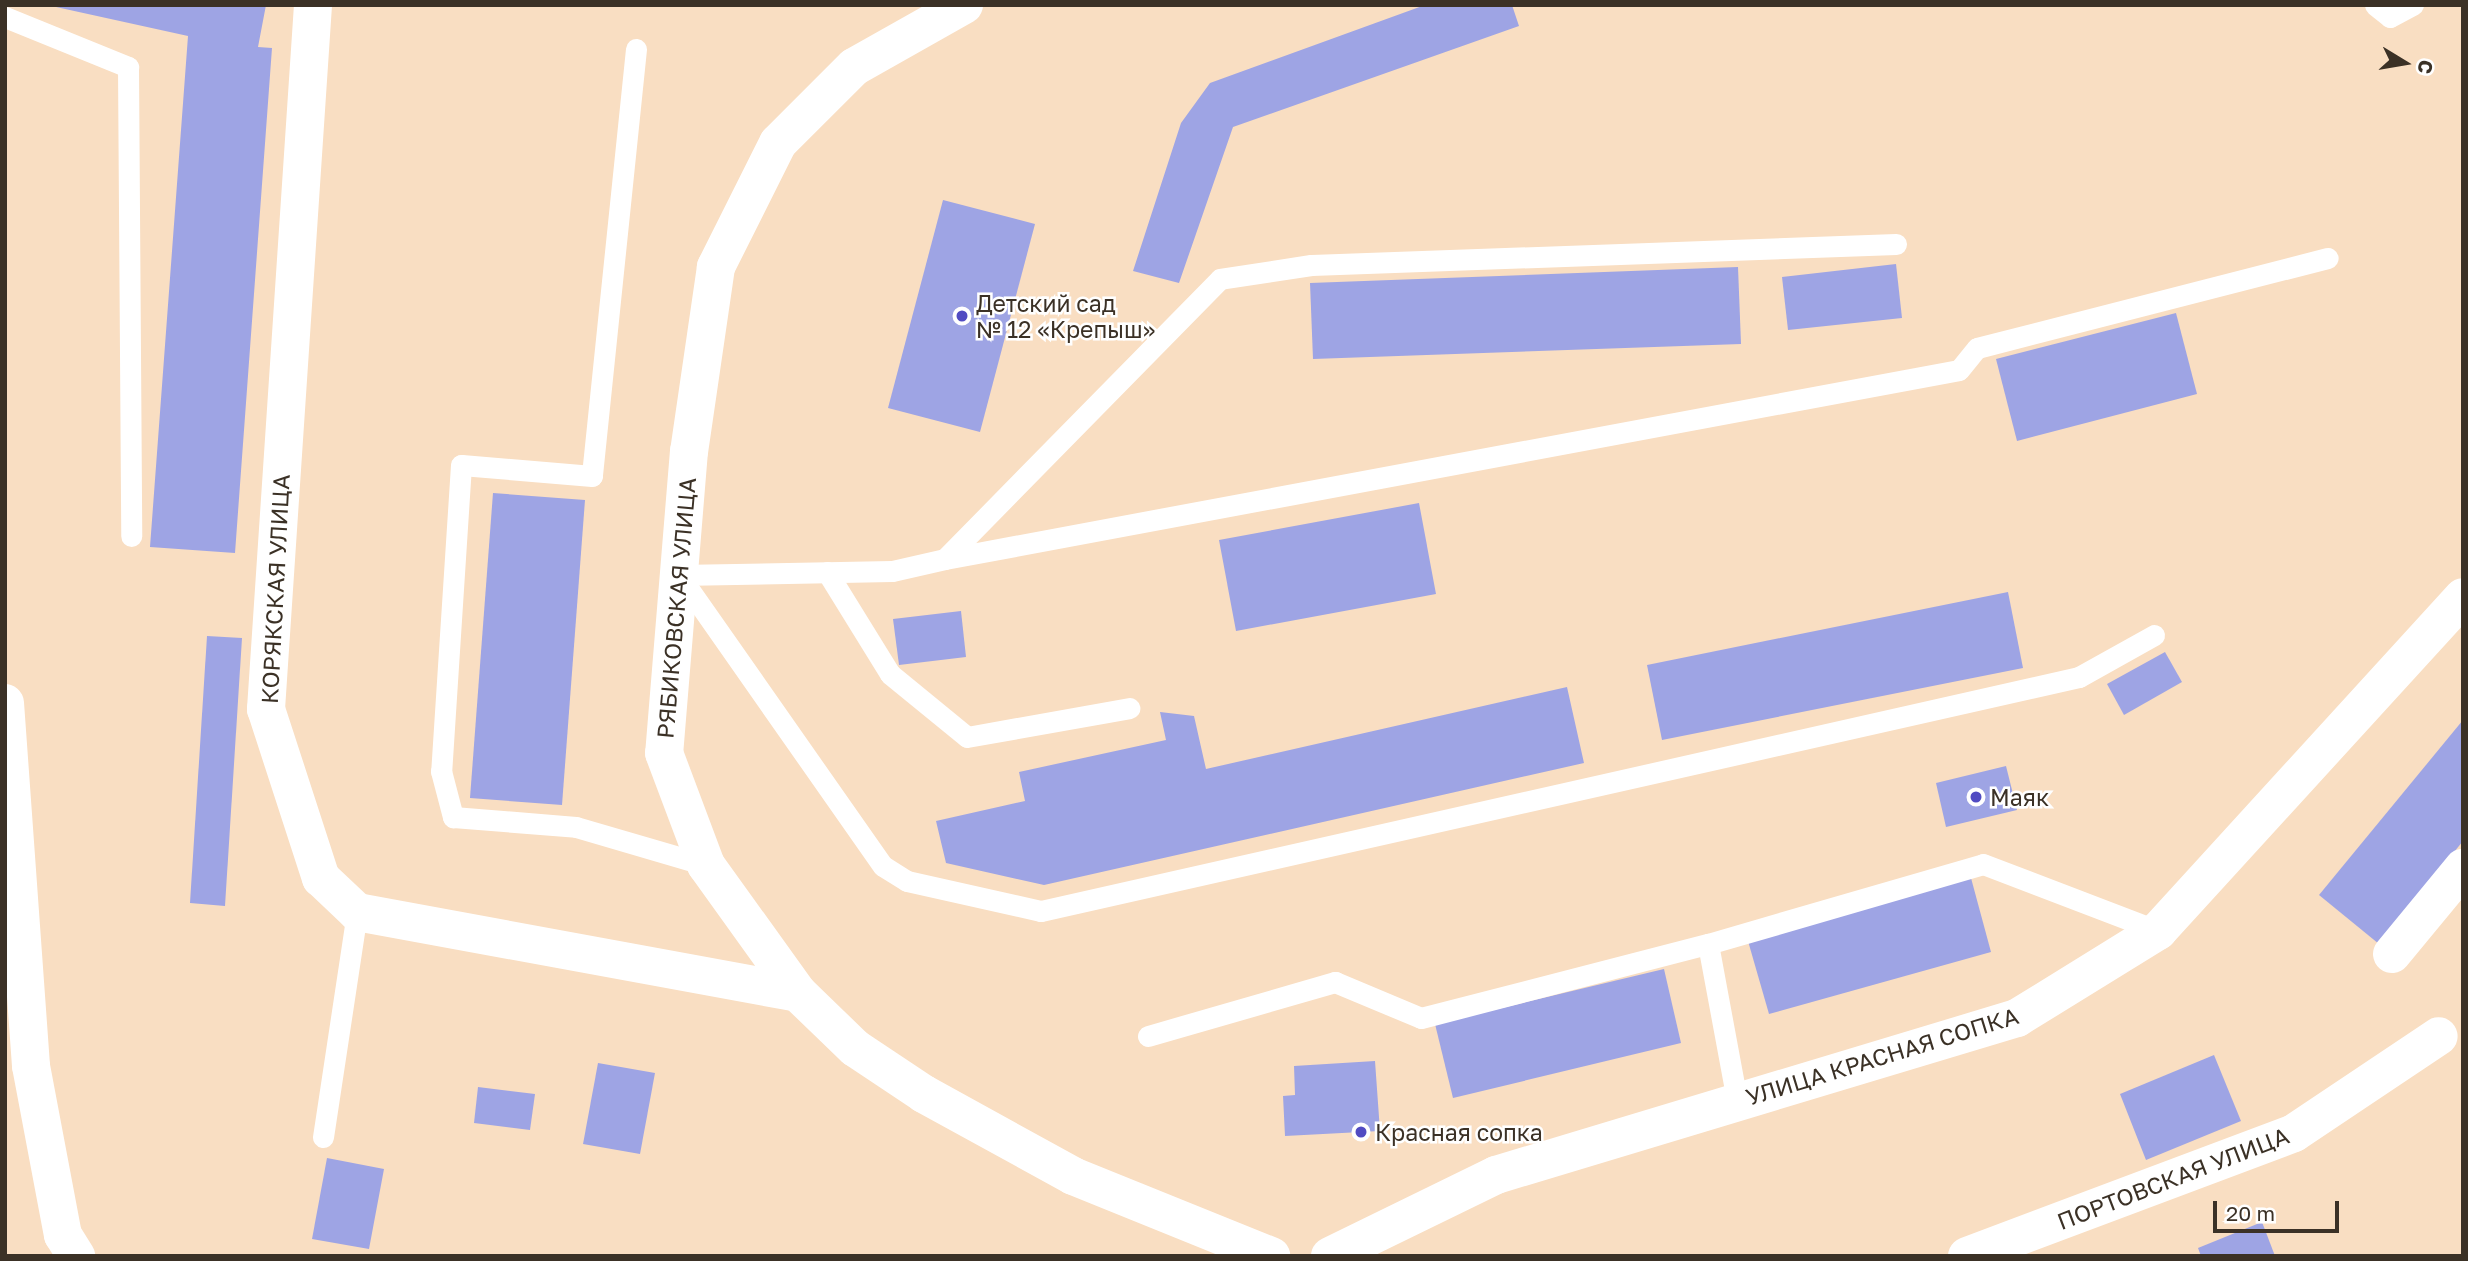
<!DOCTYPE html>
<html>
<head>
<meta charset="utf-8">
<style>
	body { margin:0 }
	#map { position:relative; width:2468px; height:1261px; overflow:hidden; background:#f9dec2; font-family:"Golos Text",sans-serif }
	div>[style] { position:absolute }
	.building>* { inset:0; background:#9ea4e4 }
	.service>* { height:21px; margin:-10.5px; padding:0 10.5px; transform-origin:10.5px; border-radius:10.5px; background:#fff }
	.minor>* { height:38px; margin:-19px; padding:0 19px; transform-origin:19px; border-radius:19px; background:#fff }
	.secondary>* { height:38px; margin:-19px; padding:0 19px; transform-origin:19px; border-radius:19px; background:#fff }
	.dots>* { width:19px; height:19px; translate:-50% -50%; box-sizing:border-box; border:4px solid #fff; border-radius:50% }
	span { translate:-50% -50%; white-space:nowrap; text-align:center; line-height:1.15; -webkit-text-stroke:5px #fff; paint-order:stroke }
	.poi-label { font-size:23px; color:#3b3126 }
	.left { translate:0 -50%; text-align:left }
	.street-label { font-size:23px; color:#3b3126 }
	.frame { position:absolute; inset:0; border:7px solid #3b3126; pointer-events:none }
	.north { position:absolute; left:2370px; top:28px; width:70px; height:70px; -webkit-text-stroke:5px #fff; paint-order:stroke; rotate:101deg; font-size:19px; font-weight:700; line-height:28px; text-align:center; color:#3b3126 }
	.north::after { content:''; display:block; margin:auto; width:24px; height:32px; background:#3b3126; clip-path:polygon(50% 0,100% 100%,50% 72%,0 100%) }
	.scale { position:absolute; left:2213px; top:1201px; width:126px; height:32px; box-sizing:border-box; border:4px solid #3b3126; border-top:0; padding-left:9px; font-size:21px; line-height:24px; white-space:nowrap; color:#3b3126; -webkit-text-stroke:5px #fff; paint-order:stroke }
</style>
</head>
<body>
<div id="map">
	<div class="building">
		<div style="clip-path:polygon(47px 5px,266px 5px,258px 47px,272px 48px,235px 553px,150px 547px,188px 36px)"></div>
		<div style="clip-path:polygon(1425px 5px,1512px 5px,1519px 26px,1233px 127px,1179px 283px,1133px 271px,1181px 123px,1210px 83px)"></div>
		<div style="clip-path:polygon(943px 200px,1035px 224px,980px 432px,888px 408px)"></div>
		<div style="clip-path:polygon(1896px 264px,1902px 318px,1788px 330px,1782px 277px)"></div>
		<div style="clip-path:polygon(1738px 267px,1741px 344px,1313px 359px,1310px 283px)"></div>
		<div style="clip-path:polygon(2176px 313px,2197px 394px,2017px 441px,1996px 359px)"></div>
		<div style="clip-path:polygon(493px 493px,585px 500px,562px 805px,470px 798px)"></div>
		<div style="clip-path:polygon(1419px 503px,1436px 594px,1236px 631px,1219px 540px)"></div>
		<div style="clip-path:polygon(2008px 592px,2023px 668px,1662px 740px,1647px 665px)"></div>
		<div style="clip-path:polygon(961px 611px,966px 657px,899px 665px,893px 619px)"></div>
		<div style="clip-path:polygon(207px 636px,242px 638px,225px 906px,190px 903px)"></div>
		<div style="clip-path:polygon(2165px 652px,2182px 682px,2124px 715px,2107px 684px)"></div>
		<div style="clip-path:polygon(1567px 687px,1584px 763px,1044px 885px,946px 863px,936px 821px,1025px 801px,1019px 772px,1166px 740px,1160px 712px,1194px 716px,1206px 769px)"></div>
		<div style="clip-path:polygon(2463px 720px,2463px 841px,2379px 944px,2319px 895px)"></div>
		<div style="clip-path:polygon(2006px 766px,2017px 810px,1946px 827px,1936px 783px)"></div>
		<div style="clip-path:polygon(1971px 878px,1991px 952px,1769px 1014px,1748px 941px)"></div>
		<div style="clip-path:polygon(1664px 969px,1681px 1043px,1453px 1098px,1435px 1024px)"></div>
		<div style="clip-path:polygon(2214px 1055px,2241px 1121px,2146px 1160px,2120px 1094px)"></div>
		<div style="clip-path:polygon(1375px 1061px,1380px 1131px,1285px 1136px,1283px 1096px,1295px 1095px,1294px 1066px)"></div>
		<div style="clip-path:polygon(598px 1063px,655px 1073px,640px 1154px,583px 1144px)"></div>
		<div style="clip-path:polygon(478px 1087px,535px 1094px,530px 1130px,474px 1123px)"></div>
		<div style="clip-path:polygon(327px 1158px,384px 1169px,369px 1249px,312px 1239px)"></div>
		<div style="clip-path:polygon(2262px 1222px,2275px 1256px,2201px 1256px,2198px 1248px)"></div>
	</div>
	<div class="service">
		<div style="left:2375px;top:5px;width:19px;rotate:39deg"></div>
		<div style="left:2390px;top:17px;width:26px;rotate:-28deg"></div>
		<div style="left:5px;top:17px;width:133px;rotate:22.1deg"></div>
		<div style="left:128px;top:67px;width:469px;rotate:89.6deg"></div>
		<div style="left:636px;top:49px;width:429px;rotate:95.9deg"></div>
		<div style="left:592px;top:476px;width:131px;rotate:-175.2deg"></div>
		<div style="left:461px;top:465px;width:307px;rotate:93.7deg"></div>
		<div style="left:441px;top:771px;width:48px;rotate:75.4deg"></div>
		<div style="left:453px;top:817px;width:123px;rotate:4.6deg"></div>
		<div style="left:576px;top:827px;width:135px;rotate:16.3deg"></div>
		<div style="left:1896px;top:244px;width:585px;rotate:177.94deg"></div>
		<div style="left:1311px;top:265px;width:92px;rotate:171.3deg"></div>
		<div style="left:1220px;top:279px;width:392px;rotate:134.5deg"></div>
		<div style="left:945px;top:559px;width:54px;rotate:167.2deg"></div>
		<div style="left:892px;top:571px;width:213px;rotate:178.9deg"></div>
		<div style="left:679px;top:575px;width:355px;rotate:55deg"></div>
		<div style="left:883px;top:866px;width:28px;rotate:32deg"></div>
		<div style="left:907px;top:881px;width:137px;rotate:12.6deg"></div>
		<div style="left:1041px;top:911px;width:1064px;rotate:-12.7deg"></div>
		<div style="left:2079px;top:677px;width:86px;rotate:-29.2deg"></div>
		<div style="left:945px;top:559px;width:1031px;rotate:-10.56deg"></div>
		<div style="left:1959px;top:370px;width:28px;rotate:-51deg"></div>
		<div style="left:1977px;top:348px;width:362px;rotate:-14.4deg"></div>
		<div style="left:827px;top:572px;width:120px;rotate:58.3deg"></div>
		<div style="left:890px;top:674px;width:99px;rotate:39.3deg"></div>
		<div style="left:967px;top:737px;width:165px;rotate:-10.1deg"></div>
		<div style="left:1708px;top:944px;width:286px;rotate:-16.2deg"></div>
		<div style="left:1983px;top:864px;width:187px;rotate:20.9deg"></div>
		<div style="left:1148px;top:1036px;width:195px;rotate:-16.1deg"></div>
		<div style="left:1335px;top:982px;width:93px;rotate:22.7deg"></div>
		<div style="left:1421px;top:1018px;width:296px;rotate:-14.5deg"></div>
		<div style="left:1708px;top:944px;width:160px;rotate:79.5deg"></div>
		<div style="left:323px;top:1137px;width:228px;rotate:-81.4deg"></div>
	</div>
	<div class="minor">
		<div style="left:313px;top:5px;width:706px;rotate:93.82deg"></div>
		<div style="left:266px;top:709px;width:178px;rotate:72deg"></div>
		<div style="left:321px;top:878px;width:50px;rotate:43.4deg"></div>
		<div style="left:357px;top:912px;width:448px;rotate:10.4deg"></div>
		<div style="left:964px;top:5px;width:126px;rotate:150.6deg"></div>
		<div style="left:854px;top:67px;width:107px;rotate:135deg"></div>
		<div style="left:778px;top:143px;width:139px;rotate:116.6deg"></div>
		<div style="left:716px;top:267px;width:186px;rotate:98.3deg"></div>
		<div style="left:689px;top:451px;width:303px;rotate:94.7deg"></div>
		<div style="left:664px;top:753px;width:120px;rotate:69.4deg"></div>
		<div style="left:706px;top:865px;width:158px;rotate:54.3deg"></div>
		<div style="left:798px;top:993px;width:79px;rotate:44deg"></div>
		<div style="left:855px;top:1048px;width:83px;rotate:33.7deg"></div>
		<div style="left:924px;top:1094px;width:170px;rotate:28.8deg"></div>
		<div style="left:1073px;top:1176px;width:214px;rotate:22deg"></div>
		<div style="left:2392px;top:954px;width:112px;rotate:-50.5deg"></div>
		<div style="left:1967px;top:1256px;width:349px;rotate:-20.6deg"></div>
		<div style="left:2294px;top:1133px;width:174px;rotate:-33.8deg"></div>
	</div>
	<div class="secondary">
		<div style="left:5px;top:703px;width:364px;rotate:85.9deg"></div>
		<div style="left:31px;top:1066px;width:172px;rotate:79.3deg"></div>
		<div style="left:63px;top:1235px;width:25px;rotate:58deg"></div>
		<div style="left:1330px;top:1256px;width:185px;rotate:-26deg"></div>
		<div style="left:1496px;top:1175px;width:544px;rotate:-16.77deg"></div>
		<div style="left:2017px;top:1018px;width:166px;rotate:-31.7deg"></div>
		<div style="left:2158px;top:931px;width:452px;rotate:-47.6deg"></div>
	</div>
	<div class="dots">
		<div style="left:962px;top:316px;background:#514bc2"></div>
		<div style="left:1976px;top:797px;background:#514bc2"></div>
		<div style="left:1361px;top:1132px;background:#514bc2"></div>
	</div>
	<div class="poi-label">
		<span class="left" style="left:976px;top:316px">Детский сад<br>№ 12 «Крепыш»</span>
		<span class="left" style="left:1990px;top:797px">Маяк</span>
		<span class="left" style="left:1375px;top:1132px">Красная сопка</span>
	</div>
	<div class="street-label">
		<span style="left:275px;top:589px;rotate:-87deg">КОРЯКСКАЯ УЛИЦА</span>
		<span style="left:676px;top:608px;rotate:-85deg">РЯБИКОВСКАЯ УЛИЦА</span>
		<span style="left:1882px;top:1056px;rotate:-17deg">УЛИЦА КРАСНАЯ СОПКА</span>
		<span style="left:2173px;top:1178px;rotate:-21deg">ПОРТОВСКАЯ УЛИЦА</span>
	</div>
	<div class="frame"></div>
	<div class="north">С</div>
	<div class="scale">20 m</div>
</div>
</body>
</html>
